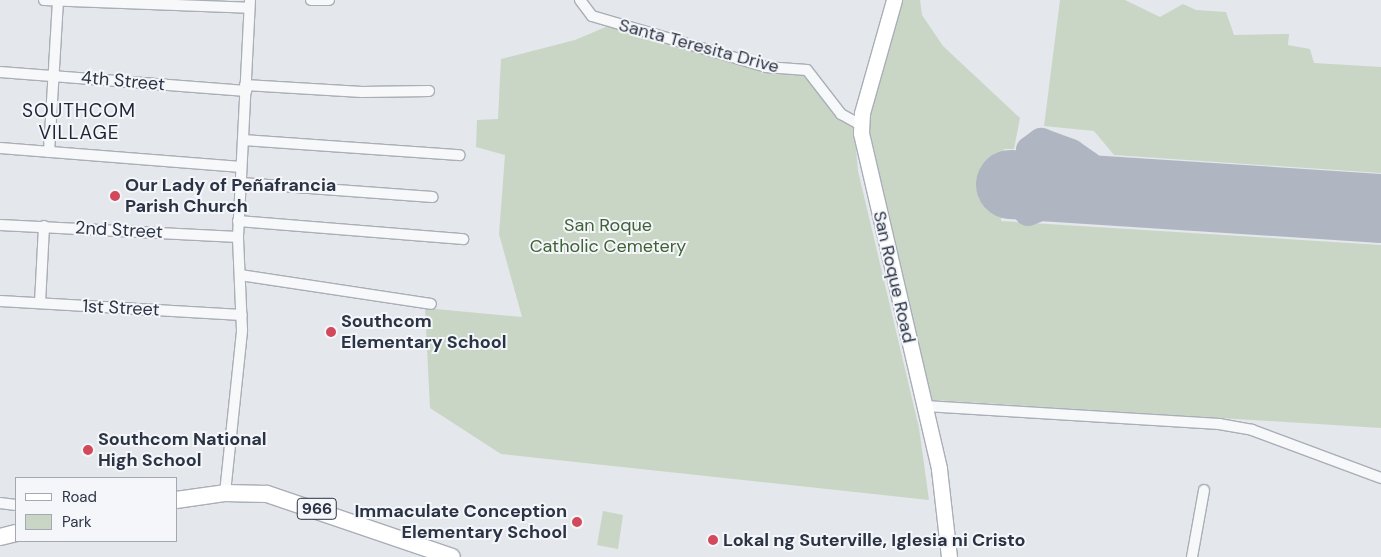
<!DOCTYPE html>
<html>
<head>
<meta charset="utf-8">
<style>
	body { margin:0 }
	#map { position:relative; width:1381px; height:557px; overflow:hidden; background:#e4e7ec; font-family:"DM Sans",sans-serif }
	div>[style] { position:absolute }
	.green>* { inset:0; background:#c9d6c5 }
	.taxiway>* { height:28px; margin:-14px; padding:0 14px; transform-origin:14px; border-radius:14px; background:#b0b6c1 }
	.runway>* { height:69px; margin:-34.5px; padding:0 34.5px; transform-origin:34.5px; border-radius:34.5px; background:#b0b6c1 }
	.roads { filter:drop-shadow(1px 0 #a9aeb7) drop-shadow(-1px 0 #a9aeb7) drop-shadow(0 1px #a9aeb7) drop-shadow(0 -1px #a9aeb7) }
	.minor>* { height:10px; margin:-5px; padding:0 5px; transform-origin:5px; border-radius:5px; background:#f7f8fa }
	.secondary>* { height:15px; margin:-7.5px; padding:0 7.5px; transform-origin:7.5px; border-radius:7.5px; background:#fff }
	.primary>* { height:16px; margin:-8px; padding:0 8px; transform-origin:8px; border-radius:8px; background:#fff }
	.dots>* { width:14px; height:14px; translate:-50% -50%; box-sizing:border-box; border:2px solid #f4f6f9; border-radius:50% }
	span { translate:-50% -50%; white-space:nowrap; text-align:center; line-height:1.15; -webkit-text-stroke:4px #f4f6f9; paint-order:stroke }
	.shield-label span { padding:1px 4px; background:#f4f6f9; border:1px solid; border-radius:4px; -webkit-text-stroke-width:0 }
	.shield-label { font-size:16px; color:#2b3445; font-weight:700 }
	.street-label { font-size:18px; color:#2b3445 }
	.poi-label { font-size:18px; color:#2b3445; font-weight:700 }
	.left { translate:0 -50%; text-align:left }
	.right { translate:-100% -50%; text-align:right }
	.park-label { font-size:18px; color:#3f6138 }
	.neighbourhood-label { font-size:19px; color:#1d2536; letter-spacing:1px }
	.legend { position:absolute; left:15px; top:477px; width:162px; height:65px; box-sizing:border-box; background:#f4f6f9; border:1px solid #a4a8b1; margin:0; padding:6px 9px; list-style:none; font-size:15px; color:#2b3445 }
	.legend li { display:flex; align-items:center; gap:10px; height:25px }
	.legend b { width:25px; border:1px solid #a4a8b1 }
</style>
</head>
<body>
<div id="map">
	<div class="green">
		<div style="clip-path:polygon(903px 0,920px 0,922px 15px,943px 46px,1020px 118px,1014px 149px,1004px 149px,1001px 221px,1381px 245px,1381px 428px,932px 400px,870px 132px,870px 114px)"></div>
		<div style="clip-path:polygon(1060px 0,1125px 0,1160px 17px,1183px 4px,1196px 10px,1226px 12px,1234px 35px,1289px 34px,1288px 45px,1310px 49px,1314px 63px,1381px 67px,1381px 173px,1114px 155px,1094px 131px,1044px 126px)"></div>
		<div style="clip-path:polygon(613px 24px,776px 74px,800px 72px,808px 76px,837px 116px,854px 127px,858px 171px,919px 428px,929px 500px,501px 454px,430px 408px,425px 308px,522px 317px,499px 234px,505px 155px,476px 147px,477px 120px,498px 119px,501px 59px,575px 40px)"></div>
		<div style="clip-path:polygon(603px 511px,623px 515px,618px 549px,597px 545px)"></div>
	</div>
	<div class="taxiway">
		<div style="left:1043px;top:173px;width:15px;rotate:152deg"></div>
		<div style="left:1030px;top:180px;width:14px;rotate:115deg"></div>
		<div style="left:1024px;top:193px;width:19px;rotate:78deg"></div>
		<div style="left:1028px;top:212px;width:62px;rotate:-22.8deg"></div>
		<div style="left:1069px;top:187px;width:41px;rotate:-150.9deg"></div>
		<div style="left:1033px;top:167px;width:17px;rotate:-100deg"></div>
		<div style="left:1030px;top:150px;width:14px;rotate:-36deg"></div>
		<div style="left:1041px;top:142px;width:32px;rotate:20deg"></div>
		<div style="left:1071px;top:153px;width:21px;rotate:35deg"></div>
		<div style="left:1088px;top:165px;width:35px;rotate:45deg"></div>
	</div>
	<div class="runway">
		<div style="left:1010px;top:184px;width:372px;rotate:3.7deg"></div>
	</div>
	<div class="roads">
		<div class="minor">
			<div style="left:44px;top:0;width:205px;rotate:2.2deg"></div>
			<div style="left:311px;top:0;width:18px"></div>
			<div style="left:580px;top:0;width:20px;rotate:53deg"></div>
			<div style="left:592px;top:16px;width:181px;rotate:16.3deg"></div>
			<div style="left:766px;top:67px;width:41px;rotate:4.2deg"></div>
			<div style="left:807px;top:70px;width:56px;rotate:52.3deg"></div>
			<div style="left:841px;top:114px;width:23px;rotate:29deg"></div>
			<div style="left:0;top:72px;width:247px;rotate:4.4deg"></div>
			<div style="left:245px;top:85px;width:117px;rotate:3.4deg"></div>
			<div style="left:362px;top:92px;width:67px;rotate:-0.9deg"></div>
			<div style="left:243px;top:140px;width:217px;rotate:4deg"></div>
			<div style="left:0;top:148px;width:242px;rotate:4.5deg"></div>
			<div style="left:49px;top:152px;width:152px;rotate:-86.6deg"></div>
			<div style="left:241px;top:183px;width:192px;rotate:4.2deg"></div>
			<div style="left:238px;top:221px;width:226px;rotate:4.6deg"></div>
			<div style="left:0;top:225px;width:238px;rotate:2.9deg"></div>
			<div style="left:240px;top:275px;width:193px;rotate:8.6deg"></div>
			<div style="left:0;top:301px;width:242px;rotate:3.3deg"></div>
			<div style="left:40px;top:303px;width:77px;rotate:-87deg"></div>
			<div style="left:925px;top:406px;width:295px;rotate:3.5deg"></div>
			<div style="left:1219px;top:424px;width:34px;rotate:10deg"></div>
			<div style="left:1252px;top:430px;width:138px;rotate:20.4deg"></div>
			<div style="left:225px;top:493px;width:164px;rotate:-84deg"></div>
			<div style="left:242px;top:330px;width:93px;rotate:-92.5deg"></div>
			<div style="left:238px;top:237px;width:237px;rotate:-87.1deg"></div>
			<div style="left:0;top:503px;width:16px;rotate:7deg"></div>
			<div style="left:1192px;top:557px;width:68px;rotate:-79.8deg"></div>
		</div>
		<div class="secondary">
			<div style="left:894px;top:0;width:117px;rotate:105.8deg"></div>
			<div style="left:862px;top:113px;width:20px;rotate:93deg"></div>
			<div style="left:861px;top:133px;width:345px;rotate:76.9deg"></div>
			<div style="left:939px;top:469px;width:89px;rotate:83.5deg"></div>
		</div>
		<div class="primary">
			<div style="left:176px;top:500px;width:49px;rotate:-8.1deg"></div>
			<div style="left:225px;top:493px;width:42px;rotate:1.4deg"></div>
			<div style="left:267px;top:494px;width:195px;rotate:18.8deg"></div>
			<div style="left:0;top:537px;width:16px;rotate:-14deg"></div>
		</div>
	</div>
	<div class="dots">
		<div style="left:115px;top:196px;background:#d1495b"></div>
		<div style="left:331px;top:332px;background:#d1495b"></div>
		<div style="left:88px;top:450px;background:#d1495b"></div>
		<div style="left:577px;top:522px;background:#d1495b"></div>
		<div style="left:713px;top:540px;background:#d1495b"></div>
	</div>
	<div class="shield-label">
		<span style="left:317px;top:509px">966</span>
	</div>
	<div class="street-label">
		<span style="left:699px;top:46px;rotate:15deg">Santa Teresita Drive</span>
		<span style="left:123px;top:81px;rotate:5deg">4th Street</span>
		<span style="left:119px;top:230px;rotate:3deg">2nd Street</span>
		<span style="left:894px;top:277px;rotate:77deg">San Roque Road</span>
		<span style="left:121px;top:308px;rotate:3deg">1st Street</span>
	</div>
	<div class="poi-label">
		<span class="left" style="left:125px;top:196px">Our Lady of Peñafrancia<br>Parish Church</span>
		<span class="left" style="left:341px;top:332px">Southcom<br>Elementary School</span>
		<span class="left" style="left:98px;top:450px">Southcom National<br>High School</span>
		<span class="right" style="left:567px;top:522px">Immaculate Conception<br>Elementary School</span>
		<span class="left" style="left:723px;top:540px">Lokal ng Suterville, Iglesia ni Cristo</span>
	</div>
	<div class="park-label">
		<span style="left:608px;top:236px">San Roque<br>Catholic Cemetery</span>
	</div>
	<div class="neighbourhood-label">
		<span style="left:79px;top:122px">SOUTHCOM<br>VILLAGE</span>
	</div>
	<ul class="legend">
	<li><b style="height:6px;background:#fff"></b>Road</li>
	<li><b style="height:14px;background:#c9d6c5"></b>Park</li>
	</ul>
</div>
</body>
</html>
